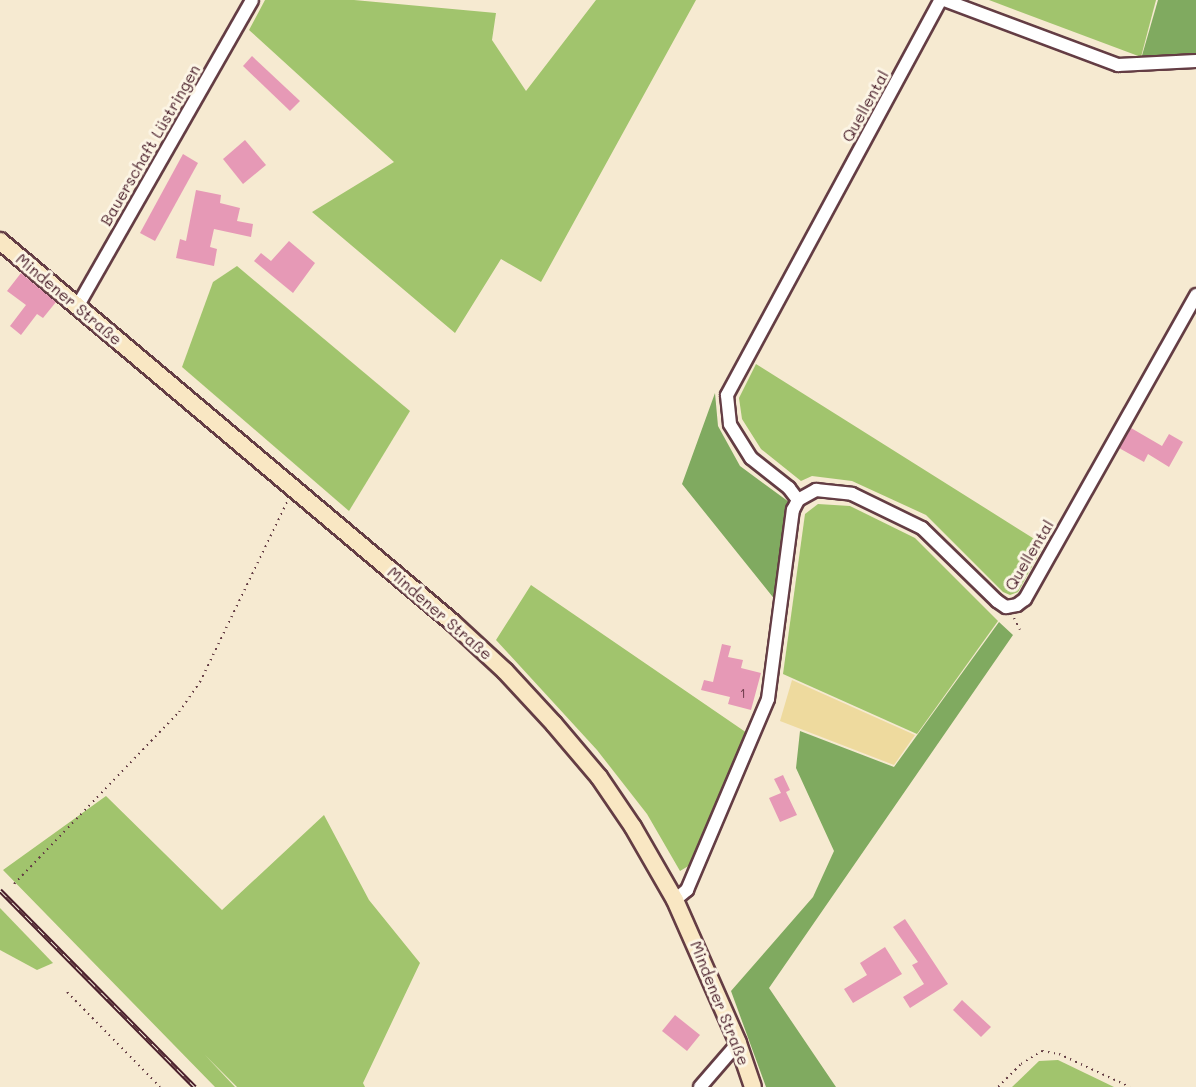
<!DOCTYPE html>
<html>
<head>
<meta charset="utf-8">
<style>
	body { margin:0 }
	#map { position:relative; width:1196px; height:1087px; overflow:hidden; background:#f6ead1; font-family:Mali,sans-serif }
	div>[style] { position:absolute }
	.green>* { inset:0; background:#a1c46d }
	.forest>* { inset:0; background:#80aa60 }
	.sand>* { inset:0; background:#eeda9e }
	.building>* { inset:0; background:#e699b6 }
	.path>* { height:2px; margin-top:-1px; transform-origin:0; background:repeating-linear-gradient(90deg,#643d44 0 1.5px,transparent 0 6px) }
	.roads { filter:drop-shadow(2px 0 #643d44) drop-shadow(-2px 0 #643d44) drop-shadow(0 2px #643d44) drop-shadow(0 -2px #643d44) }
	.minor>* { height:12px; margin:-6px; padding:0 6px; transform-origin:6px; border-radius:6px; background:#fff }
	.secondary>* { height:16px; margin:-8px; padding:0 8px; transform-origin:8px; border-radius:8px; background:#f9e7c3 }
	.rail>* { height:5px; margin-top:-2.5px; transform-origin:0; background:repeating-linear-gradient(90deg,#fcf5e5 0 9px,#4a1f2b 0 18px); box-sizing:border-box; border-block:2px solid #4a1f2b }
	span { translate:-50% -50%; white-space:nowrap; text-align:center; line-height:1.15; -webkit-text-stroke:6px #fcf5e5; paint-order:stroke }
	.number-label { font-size:14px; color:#713e4e }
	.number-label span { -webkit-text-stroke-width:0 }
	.street-label { font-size:16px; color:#4a1f2b }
</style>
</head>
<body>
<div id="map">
	<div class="green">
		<div style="clip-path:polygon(265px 0,354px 0,496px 13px,492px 40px,526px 91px,596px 0,696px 0,541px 282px,501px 259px,455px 333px,312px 212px,394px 162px,249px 30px)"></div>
		<div style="clip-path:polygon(989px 0,1156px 0,1141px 57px)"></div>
		<div style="clip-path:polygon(237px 266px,410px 411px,349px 511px,182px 367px,213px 282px)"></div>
		<div style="clip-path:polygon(756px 364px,1044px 545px,1018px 592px,1010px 595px,1003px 592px,926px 515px,852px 481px,812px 476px,801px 481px,761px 449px,742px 419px,739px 398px)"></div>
		<div style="clip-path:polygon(818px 504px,850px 506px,915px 538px,998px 621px,917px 734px,783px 674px,805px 514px)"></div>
		<div style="clip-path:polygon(531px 585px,747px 733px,690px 865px,680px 871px,647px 814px,597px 750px,496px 640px)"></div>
		<div style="clip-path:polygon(106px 796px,222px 910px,324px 815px,369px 900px,420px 963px,363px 1083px,365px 1087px,237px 1087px,205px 1055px,235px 1087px,215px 1087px,3px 870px)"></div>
		<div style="clip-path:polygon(0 908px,53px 963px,37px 970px,0 950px)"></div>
		<div style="clip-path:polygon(1058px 1060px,1114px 1087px,1012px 1087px,1039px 1061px)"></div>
	</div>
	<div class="forest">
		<div style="clip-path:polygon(1158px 0,1196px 0,1196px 61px,1139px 66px)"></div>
		<div style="clip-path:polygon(715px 393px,718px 426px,740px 466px,789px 502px,776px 601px,682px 484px)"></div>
		<div style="clip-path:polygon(999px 622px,1013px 635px,769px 988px,836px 1087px,766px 1087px,731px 991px,813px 897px,834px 851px,796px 768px,800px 731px,894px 767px)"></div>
	</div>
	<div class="sand">
		<div style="clip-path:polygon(792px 680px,915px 735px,894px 765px,780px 721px)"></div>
	</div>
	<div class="building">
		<div style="clip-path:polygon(252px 56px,300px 101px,290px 111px,243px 66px)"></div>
		<div style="clip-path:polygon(245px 140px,266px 165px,243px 184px,223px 159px)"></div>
		<div style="clip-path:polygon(183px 154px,198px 163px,155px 241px,140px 233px)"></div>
		<div style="clip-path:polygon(196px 190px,221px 195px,220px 203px,240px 208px,237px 221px,253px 224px,251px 237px,214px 229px,210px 247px,217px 249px,214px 266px,176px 258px,180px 239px,186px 241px)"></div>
		<div style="clip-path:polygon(289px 241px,315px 263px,293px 293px,254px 261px,261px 253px,271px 261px)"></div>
		<div style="clip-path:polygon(21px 273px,56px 302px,43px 318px,37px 314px,21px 335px,10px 326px,26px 305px,7px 291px)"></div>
		<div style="clip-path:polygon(1131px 428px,1162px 446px,1169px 434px,1183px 442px,1169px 467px,1148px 454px,1144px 462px,1119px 448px)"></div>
		<div style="clip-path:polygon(722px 644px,731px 646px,728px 657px,743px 660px,741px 668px,761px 673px,751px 710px,728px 704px,730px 697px,701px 690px,704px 680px,713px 682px)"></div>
		<div style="clip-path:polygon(783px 775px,790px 790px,786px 792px,797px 815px,780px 822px,769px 798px,781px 793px,774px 779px)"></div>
		<div style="clip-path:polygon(905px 919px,948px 984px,910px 1008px,903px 997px,924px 984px,912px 965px,918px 962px,893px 927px)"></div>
		<div style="clip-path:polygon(885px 947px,902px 974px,853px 1003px,844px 989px,867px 975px,860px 963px)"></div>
		<div style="clip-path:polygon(962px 1000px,991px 1027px,981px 1037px,953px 1010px)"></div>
		<div style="clip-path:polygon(675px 1015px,700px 1035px,687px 1051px,662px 1031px)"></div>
	</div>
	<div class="path">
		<div style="left:1014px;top:618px;width:13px;rotate:63deg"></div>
		<div style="left:14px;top:884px;width:238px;rotate:-46.2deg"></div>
		<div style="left:179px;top:712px;width:37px;rotate:-55deg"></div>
		<div style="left:200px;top:682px;width:202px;rotate:-64.2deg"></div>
		<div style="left:67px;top:992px;width:133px;rotate:45.6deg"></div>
		<div style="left:998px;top:1087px;width:33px;rotate:-45deg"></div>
		<div style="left:1021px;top:1064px;width:25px;rotate:-32deg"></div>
		<div style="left:1042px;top:1051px;width:17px;rotate:10deg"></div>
		<div style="left:1059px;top:1054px;width:78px;rotate:24.9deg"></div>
	</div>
	<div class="roads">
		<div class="minor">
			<div style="left:944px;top:0;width:186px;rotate:20.5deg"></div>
			<div style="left:1118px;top:65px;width:78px;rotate:-2.9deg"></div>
			<div style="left:77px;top:307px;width:353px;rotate:-60.3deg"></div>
			<div style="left:798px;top:500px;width:15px;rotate:-127deg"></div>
			<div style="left:789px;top:488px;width:48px;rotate:-141.7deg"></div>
			<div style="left:751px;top:458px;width:40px;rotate:-122deg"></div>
			<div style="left:730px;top:424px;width:29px;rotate:-96deg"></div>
			<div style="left:727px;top:395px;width:449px;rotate:-61.6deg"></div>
			<div style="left:675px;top:900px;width:16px;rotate:-40deg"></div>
			<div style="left:687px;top:890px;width:207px;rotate:-67deg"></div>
			<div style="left:768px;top:699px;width:191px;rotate:-82.5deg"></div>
			<div style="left:793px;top:510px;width:11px;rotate:-63deg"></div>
			<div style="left:798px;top:500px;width:21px;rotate:-29deg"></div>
			<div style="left:816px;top:490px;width:36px;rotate:6deg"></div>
			<div style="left:852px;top:494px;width:78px;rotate:25.9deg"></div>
			<div style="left:922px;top:528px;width:105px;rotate:44.2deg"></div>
			<div style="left:997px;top:601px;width:11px;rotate:34deg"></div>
			<div style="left:1006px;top:607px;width:11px;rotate:-10deg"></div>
			<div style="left:1017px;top:605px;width:10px;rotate:-37deg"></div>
			<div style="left:1025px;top:599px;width:349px;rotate:-60.6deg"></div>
			<div style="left:700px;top:1087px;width:58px;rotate:-49.2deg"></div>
		</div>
		<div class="secondary">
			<div style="left:0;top:241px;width:591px;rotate:40.13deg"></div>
			<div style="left:452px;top:622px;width:72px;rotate:42.8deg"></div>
			<div style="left:505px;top:671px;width:72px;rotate:47.2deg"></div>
			<div style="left:554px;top:724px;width:70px;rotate:49.7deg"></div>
			<div style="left:599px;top:777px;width:60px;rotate:55.8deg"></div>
			<div style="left:633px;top:827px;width:84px;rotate:60.1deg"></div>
			<div style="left:675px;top:900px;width:156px;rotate:66.2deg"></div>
			<div style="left:738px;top:1043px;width:46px;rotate:71.2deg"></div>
		</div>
	</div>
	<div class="rail">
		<div style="left:0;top:890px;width:277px;rotate:45.3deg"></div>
	</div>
	<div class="number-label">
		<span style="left:743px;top:693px">1</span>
	</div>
	<div class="street-label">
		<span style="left:865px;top:106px;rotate:-61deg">Quellental</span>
		<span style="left:150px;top:145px;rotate:-60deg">Bauerschaft Lüstringen</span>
		<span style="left:69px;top:299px;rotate:40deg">Mindener Straße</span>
		<span style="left:1029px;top:555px;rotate:-59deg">Quellental</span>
		<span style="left:440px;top:613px;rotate:41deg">Mindener Straße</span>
		<span style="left:720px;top:1003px;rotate:68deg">Mindener Straße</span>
	</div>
</div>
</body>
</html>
